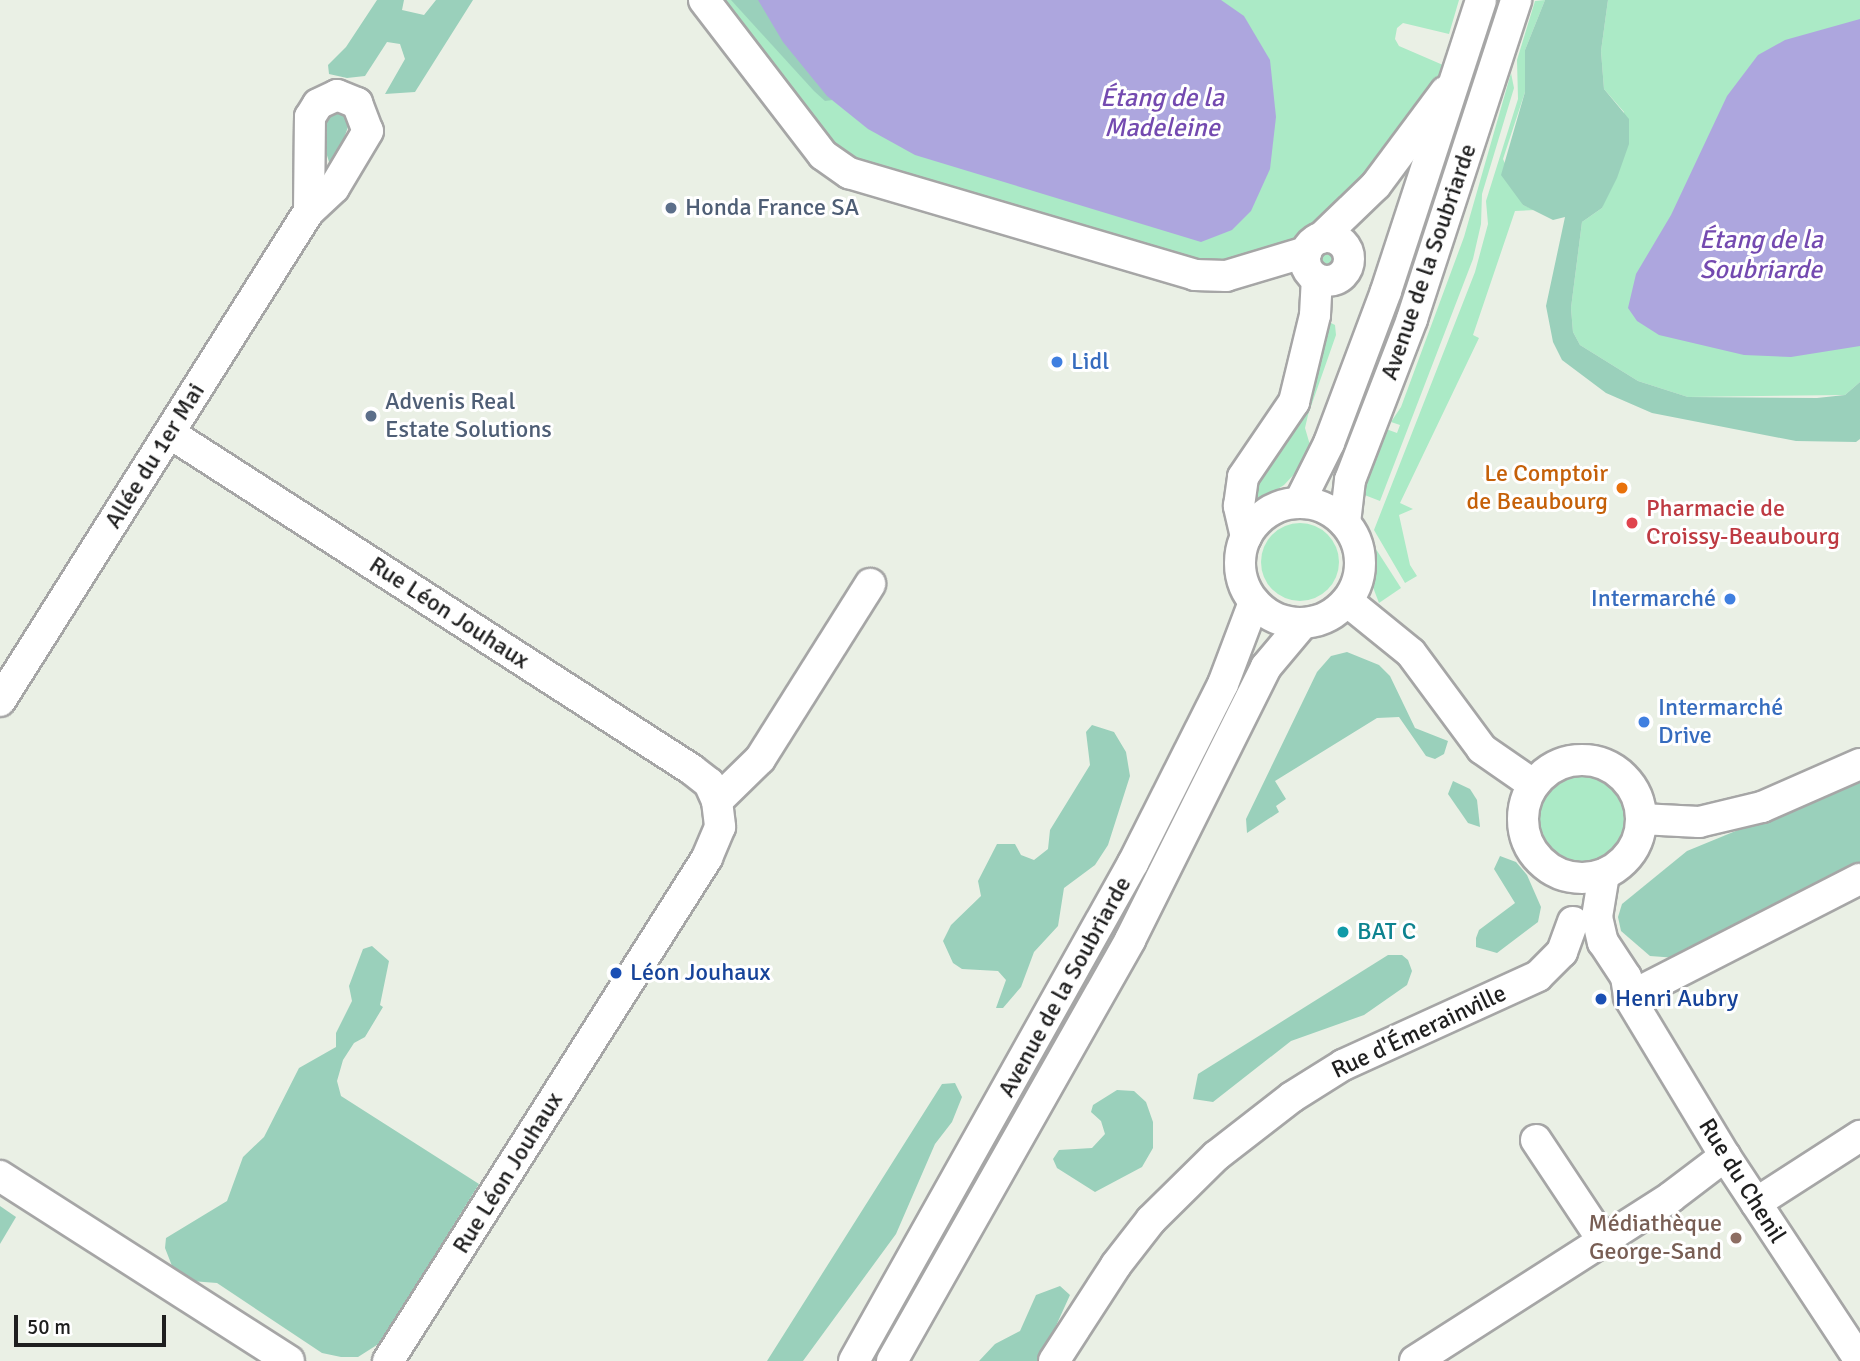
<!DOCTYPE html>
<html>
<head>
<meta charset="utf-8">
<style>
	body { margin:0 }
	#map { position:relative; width:1860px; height:1361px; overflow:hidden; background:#eaf0e5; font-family:Signika,sans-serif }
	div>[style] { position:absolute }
	.grass>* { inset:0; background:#abeac6 }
	.round { border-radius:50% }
	.forest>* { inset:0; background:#9ad0bb }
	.water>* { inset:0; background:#ada6de }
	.roads { filter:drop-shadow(2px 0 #a6a6a6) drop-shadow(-2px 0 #a6a6a6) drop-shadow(0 2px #a6a6a6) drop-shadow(0 -2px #a6a6a6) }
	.minor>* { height:30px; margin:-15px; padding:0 15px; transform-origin:15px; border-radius:15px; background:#fff }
	.minor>.ring { margin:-15px; padding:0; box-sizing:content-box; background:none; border:30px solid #fff; border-radius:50% }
	.dots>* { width:19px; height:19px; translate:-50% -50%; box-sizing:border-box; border:4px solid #fff; border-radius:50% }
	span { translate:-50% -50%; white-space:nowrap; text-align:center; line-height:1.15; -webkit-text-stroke:6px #fff; paint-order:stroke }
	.service-label { font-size:24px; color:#4e5e75 }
	.left { translate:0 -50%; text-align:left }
	.street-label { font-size:24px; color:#1f1f1f }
	.shop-label { font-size:24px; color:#366cbe }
	.right { translate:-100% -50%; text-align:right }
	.food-label { font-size:24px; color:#c56008 }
	.health-label { font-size:24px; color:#be3a42 }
	.culture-label { font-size:24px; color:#0d838f }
	.transit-label { font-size:24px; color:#164399 }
	.education-label { font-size:24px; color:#785e54 }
	.water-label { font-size:26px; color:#744ab0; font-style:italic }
	.scale { position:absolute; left:14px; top:1315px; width:152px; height:32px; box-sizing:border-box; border:4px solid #1f1f1f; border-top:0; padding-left:9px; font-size:21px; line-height:24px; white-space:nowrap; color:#1f1f1f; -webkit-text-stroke:5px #fff; paint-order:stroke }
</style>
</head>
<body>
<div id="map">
	<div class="grass">
		<div style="clip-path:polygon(715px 0,1459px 0,1449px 34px,1403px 23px,1397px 28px,1395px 39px,1399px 46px,1443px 65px,1438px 81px,1382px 161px,1312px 233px,1219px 267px,846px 161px)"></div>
		<div style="clip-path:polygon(1545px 0,1525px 50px,1525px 92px,1503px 159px,1523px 205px,1535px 210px,1515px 211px,1473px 335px,1479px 338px,1400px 503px,1413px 509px,1399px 515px,1410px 565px,1417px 576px,1405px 583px,1374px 530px,1475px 272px,1488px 224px,1486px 201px,1518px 99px,1517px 60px,1535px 1px)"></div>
		<div style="clip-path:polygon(1608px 0,1860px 0,1860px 382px,1845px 395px,1688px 397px,1638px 381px,1580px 345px,1573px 332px,1571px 308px,1582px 222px,1602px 208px,1624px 112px,1604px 89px,1601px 51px)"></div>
		<div style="clip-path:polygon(1511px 73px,1514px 88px,1482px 194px,1481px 224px,1473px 259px,1380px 501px,1362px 494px,1386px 429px,1397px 433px,1400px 425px,1391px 422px,1401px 407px,1464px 237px)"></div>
		<div class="round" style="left:1314px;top:245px;width:28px;height:28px"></div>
		<div style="clip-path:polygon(1327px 321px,1335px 325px,1336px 335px,1308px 415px,1305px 428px,1310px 445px,1300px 468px,1284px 485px,1251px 506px,1248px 476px)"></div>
		<div class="round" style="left:1261px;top:523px;width:78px;height:78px"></div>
		<div style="clip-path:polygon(1374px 546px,1401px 588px,1379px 603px,1371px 582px)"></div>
		<div style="clip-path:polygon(1241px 673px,1251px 677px,1168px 845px,879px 1361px,867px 1361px)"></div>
		<div class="round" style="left:1537px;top:774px;width:90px;height:90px"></div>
	</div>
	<div class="forest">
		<div style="clip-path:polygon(377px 0,404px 0,402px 10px,424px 15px,436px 0,473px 0,415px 92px,385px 94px,405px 59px,400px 44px,387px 42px,365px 76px,347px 78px,329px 74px,328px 65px,346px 47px)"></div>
		<div style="clip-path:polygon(731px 0,768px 0,833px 100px,825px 101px,814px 91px)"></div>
		<div style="clip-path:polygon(1545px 0,1608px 0,1601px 51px,1604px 89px,1629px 119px,1629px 144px,1617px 178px,1602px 208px,1582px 222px,1571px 308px,1573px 332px,1580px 345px,1638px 381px,1688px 397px,1817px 398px,1845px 395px,1860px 382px,1860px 439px,1856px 442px,1796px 441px,1652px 413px,1606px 393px,1562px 360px,1553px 342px,1546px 306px,1565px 217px,1553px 220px,1523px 205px,1501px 175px,1525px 92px,1525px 50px)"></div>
		<div style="clip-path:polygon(333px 109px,348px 113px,348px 127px,334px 166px,330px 165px,324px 146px,325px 119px)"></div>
		<div style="clip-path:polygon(1347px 652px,1379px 665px,1390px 676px,1415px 728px,1448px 741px,1444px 754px,1435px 759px,1426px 756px,1399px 717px,1377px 718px,1275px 781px,1286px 799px,1276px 806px,1279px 812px,1247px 833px,1246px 819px,1317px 672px,1331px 656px)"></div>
		<div style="clip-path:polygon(1092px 725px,1114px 732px,1126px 752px,1130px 776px,1108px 845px,1095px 865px,1064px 888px,1058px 926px,1034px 952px,1021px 987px,1003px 1008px,996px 1008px,1006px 980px,998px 971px,962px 969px,953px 963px,943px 941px,951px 925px,981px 896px,978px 881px,997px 844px,1015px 844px,1021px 855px,1034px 860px,1048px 849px,1050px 830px,1090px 765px,1086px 732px)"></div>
		<div style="clip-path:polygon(1860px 780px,1860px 862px,1677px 958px,1650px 956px,1621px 931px,1618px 917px,1622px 904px,1687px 851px)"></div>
		<div style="clip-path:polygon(1453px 781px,1470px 789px,1477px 800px,1480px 827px,1468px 823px,1448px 794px)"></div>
		<div style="clip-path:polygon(1500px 856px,1516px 862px,1527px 875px,1541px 907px,1538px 922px,1497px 953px,1476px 947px,1476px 938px,1479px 930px,1515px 903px,1494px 869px)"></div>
		<div style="clip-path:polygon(372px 946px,389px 961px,380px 1005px,383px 1007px,365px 1037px,354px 1043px,343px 1060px,337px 1081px,341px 1096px,479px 1184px,380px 1343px,358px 1357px,341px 1357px,322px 1353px,217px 1283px,191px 1281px,174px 1271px,165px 1248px,166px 1238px,227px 1201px,243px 1157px,264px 1137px,299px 1068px,336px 1047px,336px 1033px,352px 1001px,349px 986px,363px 949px)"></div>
		<div style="clip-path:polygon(1388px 955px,1402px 955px,1408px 960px,1412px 971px,1407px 985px,1364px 1015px,1291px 1041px,1213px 1102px,1193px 1099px,1198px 1074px)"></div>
		<div style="clip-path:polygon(955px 1083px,962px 1097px,952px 1122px,935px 1144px,896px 1234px,803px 1361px,767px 1361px,942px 1084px)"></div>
		<div style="clip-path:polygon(1117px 1090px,1134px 1091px,1146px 1102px,1153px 1122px,1153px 1148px,1142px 1167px,1095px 1192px,1057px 1168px,1053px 1159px,1059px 1150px,1092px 1148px,1105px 1134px,1101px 1121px,1091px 1112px,1093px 1105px)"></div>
		<div style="clip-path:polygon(0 1206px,16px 1217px,0 1244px)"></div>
		<div style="clip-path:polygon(1060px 1286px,1070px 1295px,1040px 1361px,979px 1361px,995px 1344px,1020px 1331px,1036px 1295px)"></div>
	</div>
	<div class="water">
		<div style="clip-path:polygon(758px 0,1221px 0,1244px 16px,1270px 60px,1276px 117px,1270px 169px,1251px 211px,1232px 230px,1201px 242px,915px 155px,868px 129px,827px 96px,783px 42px)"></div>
		<div style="clip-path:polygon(1860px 19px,1860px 346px,1791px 357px,1744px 355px,1659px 335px,1637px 321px,1628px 308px,1636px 274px,1671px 215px,1727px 96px,1758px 55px,1785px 40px)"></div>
	</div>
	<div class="roads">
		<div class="minor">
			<div style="left:704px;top:0;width:195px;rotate:52.5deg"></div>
			<div style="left:823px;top:155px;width:32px;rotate:35deg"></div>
			<div style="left:849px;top:173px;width:361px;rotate:16.4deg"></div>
			<div style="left:1195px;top:275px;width:31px;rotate:2deg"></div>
			<div style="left:1226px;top:276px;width:84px;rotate:-16.7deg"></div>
			<div style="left:337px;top:95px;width:22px;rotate:22deg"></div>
			<div style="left:357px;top:103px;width:30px;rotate:69deg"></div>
			<div style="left:368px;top:131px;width:66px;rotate:120.8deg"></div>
			<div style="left:334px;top:188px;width:34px;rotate:137deg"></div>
			<div style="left:309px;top:211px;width:94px;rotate:-89.4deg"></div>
			<div style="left:310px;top:117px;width:15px;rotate:-58deg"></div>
			<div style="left:318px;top:104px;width:21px;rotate:-25deg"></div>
			<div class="ring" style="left:1305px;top:237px;width:14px;height:14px"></div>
			<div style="left:1321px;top:238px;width:76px;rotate:-43.9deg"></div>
			<div style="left:1376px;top:185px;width:116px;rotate:-53.4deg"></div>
			<div style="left:171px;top:434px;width:619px;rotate:32.79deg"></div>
			<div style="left:691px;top:769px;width:23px;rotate:38deg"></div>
			<div style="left:709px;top:783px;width:20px;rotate:66deg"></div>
			<div style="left:717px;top:801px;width:26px;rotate:83deg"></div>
			<div style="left:720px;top:827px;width:34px;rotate:113deg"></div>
			<div style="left:707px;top:858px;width:596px;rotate:122.38deg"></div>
			<div style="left:1299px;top:503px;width:67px;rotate:-63.4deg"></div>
			<div style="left:1329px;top:443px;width:162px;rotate:-69.4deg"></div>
			<div style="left:1386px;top:291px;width:306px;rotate:-71.9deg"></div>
			<div class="ring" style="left:1240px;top:503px;width:90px;height:90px"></div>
			<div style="left:1345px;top:523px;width:43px;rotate:-83.4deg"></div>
			<div style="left:1350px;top:480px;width:173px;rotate:-68.9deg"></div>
			<div style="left:1412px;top:319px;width:336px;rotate:-71.9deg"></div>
			<div style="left:1246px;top:537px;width:32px;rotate:-103deg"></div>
			<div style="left:1239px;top:506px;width:29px;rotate:-82deg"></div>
			<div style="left:1243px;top:477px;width:91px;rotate:-55.8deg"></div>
			<div style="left:1294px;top:402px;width:89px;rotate:-76.4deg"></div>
			<div style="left:1315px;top:315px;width:36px;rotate:-87deg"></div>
			<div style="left:1347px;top:601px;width:82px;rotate:39.1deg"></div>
			<div style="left:1411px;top:653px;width:119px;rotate:53.5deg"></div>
			<div style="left:1482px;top:749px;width:63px;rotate:34.7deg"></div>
			<div style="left:0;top:701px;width:579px;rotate:-57.76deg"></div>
			<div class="ring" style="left:1523px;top:760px;width:88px;height:88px"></div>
			<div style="left:717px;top:801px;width:60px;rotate:-44.3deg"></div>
			<div style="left:760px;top:759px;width:207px;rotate:-57.8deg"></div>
			<div style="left:1641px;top:819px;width:58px;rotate:3deg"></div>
			<div style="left:1699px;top:822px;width:65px;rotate:-13.4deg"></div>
			<div style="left:1762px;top:807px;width:107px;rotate:-23.7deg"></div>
			<div style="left:1604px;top:874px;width:44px;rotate:99.2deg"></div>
			<div style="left:1597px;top:917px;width:26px;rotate:77deg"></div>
			<div style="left:1603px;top:942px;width:42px;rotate:56.7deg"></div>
			<div style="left:1626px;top:977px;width:20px;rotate:81deg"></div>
			<div style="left:1629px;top:997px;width:186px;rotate:58.9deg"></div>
			<div style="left:1725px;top:1156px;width:245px;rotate:56.6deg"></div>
			<div style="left:1629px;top:997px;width:259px;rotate:-27.1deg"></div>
			<div style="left:1536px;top:1140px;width:121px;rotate:56.4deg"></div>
			<div style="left:0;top:1176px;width:343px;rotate:32.6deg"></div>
			<div style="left:1756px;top:1203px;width:124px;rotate:-32.8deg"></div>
			<div style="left:854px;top:1361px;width:571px;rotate:-60.74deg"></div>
			<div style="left:1133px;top:863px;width:200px;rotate:-63.3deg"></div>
			<div style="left:1223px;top:684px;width:88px;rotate:-69.3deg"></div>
			<div style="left:892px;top:1361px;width:484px;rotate:-60.5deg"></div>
			<div style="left:1130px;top:940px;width:305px;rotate:-63.5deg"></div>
			<div style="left:1266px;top:667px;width:57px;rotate:-49.9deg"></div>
			<div style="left:1054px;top:1361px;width:114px;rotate:-57.1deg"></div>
			<div style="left:1116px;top:1265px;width:57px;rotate:-52.1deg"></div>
			<div style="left:1151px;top:1220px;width:91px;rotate:-44.6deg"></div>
			<div style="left:1216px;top:1156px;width:96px;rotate:-37.8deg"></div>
			<div style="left:1292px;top:1097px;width:60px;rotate:-32.1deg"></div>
			<div style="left:1343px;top:1065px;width:214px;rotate:-24.5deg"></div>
			<div style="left:1538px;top:976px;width:34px;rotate:-45deg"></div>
			<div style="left:1562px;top:952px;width:32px;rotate:-70deg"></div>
			<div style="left:1415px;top:1361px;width:304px;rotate:-32.6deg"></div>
			<div style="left:1671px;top:1197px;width:68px;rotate:-37.2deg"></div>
		</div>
	</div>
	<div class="dots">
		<div style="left:671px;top:208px;background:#5c6f8a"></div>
		<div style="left:1057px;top:362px;background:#3f7fe0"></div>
		<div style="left:371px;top:416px;background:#5c6f8a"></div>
		<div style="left:1622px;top:488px;background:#e8710a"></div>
		<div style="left:1632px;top:523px;background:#e0444e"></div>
		<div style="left:1730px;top:599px;background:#3f7fe0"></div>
		<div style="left:1644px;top:722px;background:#3f7fe0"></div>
		<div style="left:1343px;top:932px;background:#0f9aa8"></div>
		<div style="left:616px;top:973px;background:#1a4fb4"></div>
		<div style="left:1601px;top:999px;background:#1a4fb4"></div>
		<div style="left:1736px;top:1238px;background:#8d6e63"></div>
	</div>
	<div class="service-label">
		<span class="left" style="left:685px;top:208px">Honda France SA</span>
		<span class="left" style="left:385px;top:416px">Advenis Real<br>Estate Solutions</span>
	</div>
	<div class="street-label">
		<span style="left:1429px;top:262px;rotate:-71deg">Avenue de la Soubriarde</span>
		<span style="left:155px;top:456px;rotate:-58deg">Allée du 1er Mai</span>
		<span style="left:449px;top:613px;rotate:33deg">Rue Léon Jouhaux</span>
		<span style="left:1065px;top:987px;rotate:-61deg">Avenue de la Soubriarde</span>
		<span style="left:1419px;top:1032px;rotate:-25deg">Rue d'Émerainville</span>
		<span style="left:508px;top:1173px;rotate:-58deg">Rue Léon Jouhaux</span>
		<span style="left:1742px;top:1181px;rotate:58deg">Rue du Chenil</span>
	</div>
	<div class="shop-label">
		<span class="left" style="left:1071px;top:362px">Lidl</span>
		<span class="right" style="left:1716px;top:599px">Intermarché</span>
		<span class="left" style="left:1658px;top:722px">Intermarché<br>Drive</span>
	</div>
	<div class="food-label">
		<span class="right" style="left:1608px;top:488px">Le Comptoir<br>de Beaubourg</span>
	</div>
	<div class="health-label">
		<span class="left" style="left:1646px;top:523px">Pharmacie de<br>Croissy-Beaubourg</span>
	</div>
	<div class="culture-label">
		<span class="left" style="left:1357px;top:932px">BAT C</span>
	</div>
	<div class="transit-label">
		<span class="left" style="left:630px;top:973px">Léon Jouhaux</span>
		<span class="left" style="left:1615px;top:999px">Henri Aubry</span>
	</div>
	<div class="education-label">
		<span class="right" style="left:1722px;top:1238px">Médiathèque<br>George-Sand</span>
	</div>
	<div class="water-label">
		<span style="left:1162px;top:114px">Étang de la<br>Madeleine</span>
		<span style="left:1761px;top:256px">Étang de la<br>Soubriarde</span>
	</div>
	<div class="scale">50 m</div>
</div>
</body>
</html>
